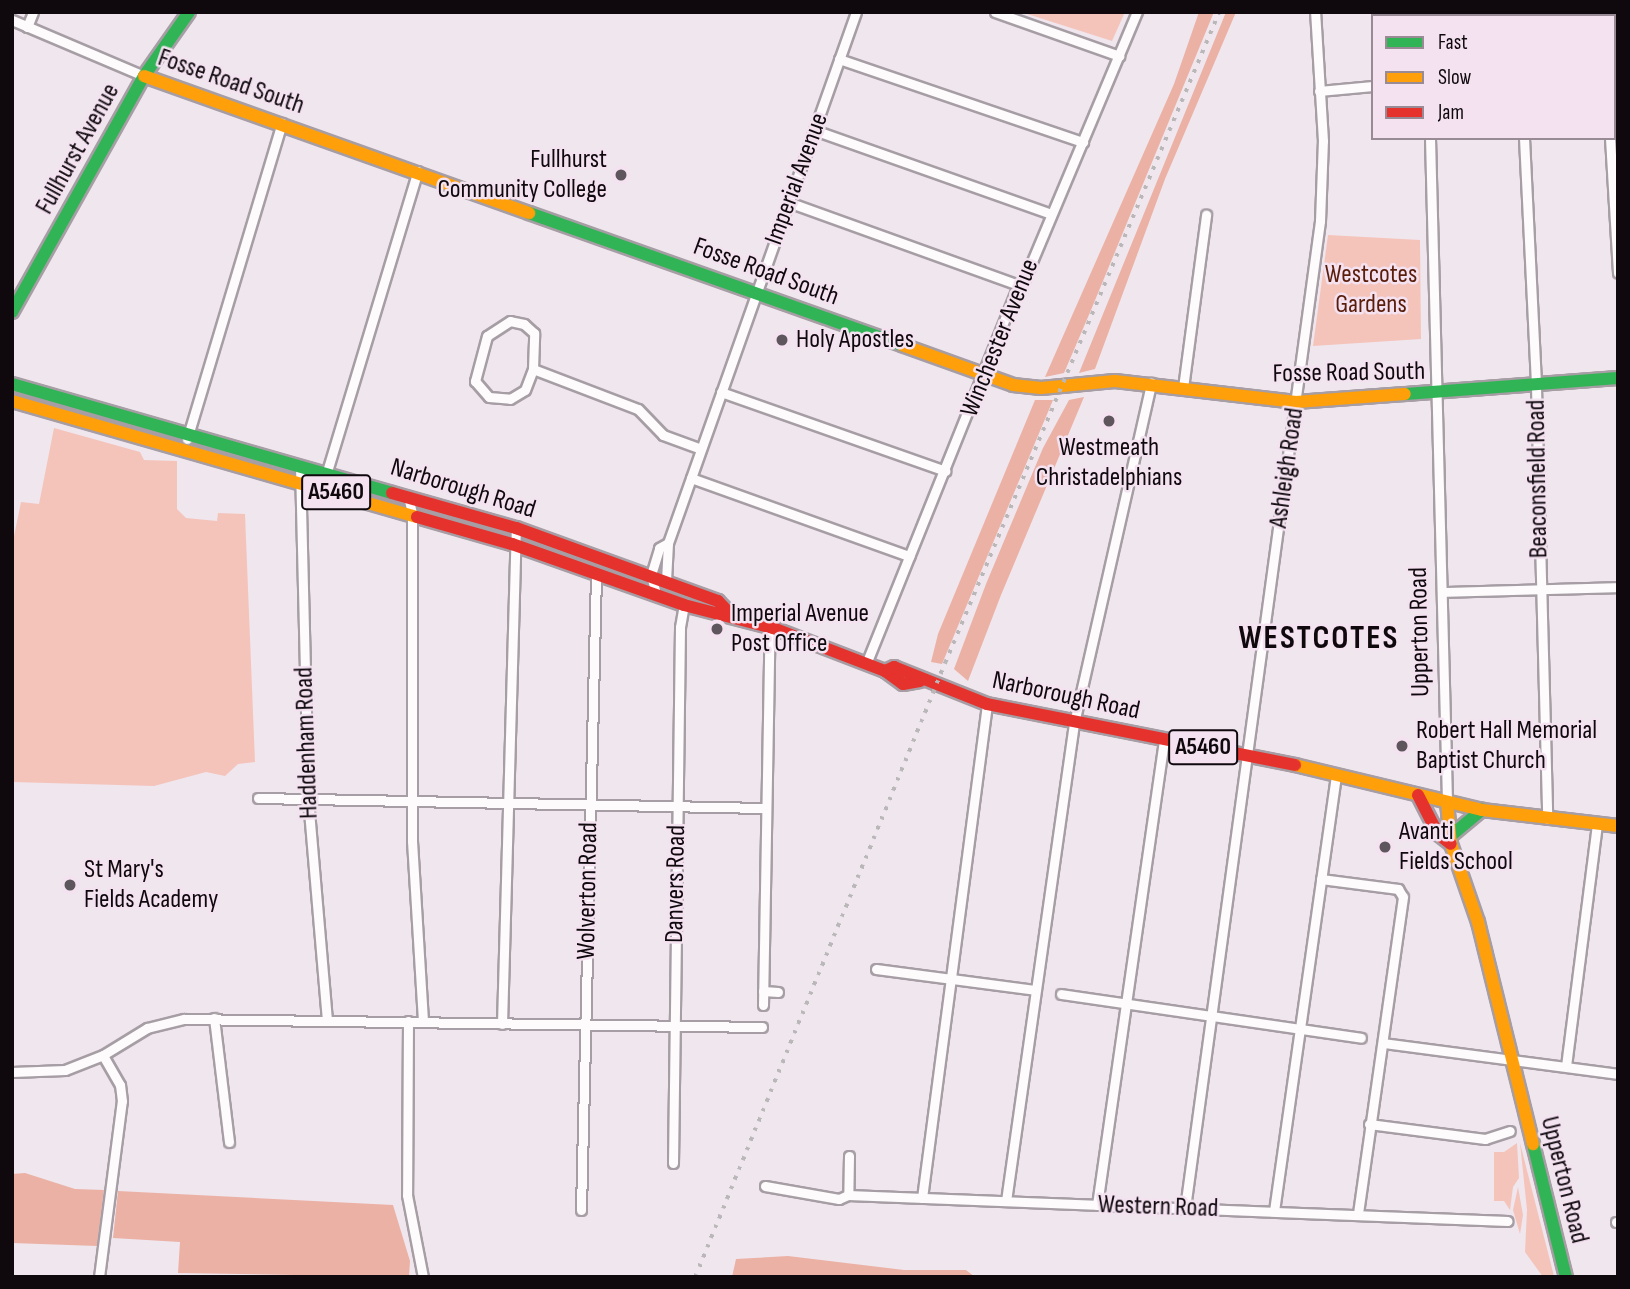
<!DOCTYPE html>
<html>
<head>
<meta charset="utf-8">
<style>
	body { margin:0 }
	#map { position:relative; width:1630px; height:1289px; overflow:hidden; background:#f0e6ee; font-family:"Sofia Sans Condensed",sans-serif }
	div>[style] { position:absolute }
	.green>* { inset:0; background:#f4c4bb }
	.forest>* { inset:0; background:#ebb1a5 }
	.roads { filter:drop-shadow(2px 0 #a69ea4) drop-shadow(-2px 0 #a69ea4) drop-shadow(0 2px #a69ea4) drop-shadow(0 -2px #a69ea4) }
	.street>* { height:9px; margin:-4.5px; padding:0 4.5px; transform-origin:4.5px; border-radius:4.5px; background:#fdfbfc }
	.fast>* { height:12px; margin:-6px; padding:0 6px; transform-origin:6px; border-radius:6px; background:#30b455 }
	.slow>* { height:12px; margin:-6px; padding:0 6px; transform-origin:6px; border-radius:6px; background:#ff9f0a }
	.jam>* { height:12px; margin:-6px; padding:0 6px; transform-origin:6px; border-radius:6px; background:#e5322d }
	.rail>* { height:3.5px; margin-top:-1.75px; transform-origin:0; background:repeating-linear-gradient(90deg,#bab7b9 0 3.5px,transparent 0 10.5px) }
	.dots>* { width:19px; height:19px; translate:-50% -50%; box-sizing:border-box; border:4px solid #f4e2f1; border-radius:50% }
	span { translate:-50% -50%; white-space:nowrap; text-align:center; line-height:1.15; -webkit-text-stroke:5px #f4e2f1; paint-order:stroke }
	.shield-label span { padding:2px 5px; background:#f4e2f1; border:2px solid; border-radius:5px; -webkit-text-stroke-width:0 }
	.shield-label { font-size:24px; color:#0f090e; font-weight:700 }
	.street-label { font-size:26px; color:#0f090e }
	.poi-label { font-size:26px; color:#0f090e }
	.right { translate:-100% -50%; text-align:right }
	.left { translate:0 -50%; text-align:left }
	.park-label { font-size:26px; color:#591d0a }
	.district-label { font-size:33px; color:#0f090e; font-weight:700; letter-spacing:2px }
	.frame { position:absolute; inset:0; border:14px solid #0f090e; pointer-events:none }
	.legend { position:absolute; left:1371px; top:14px; width:245px; height:126px; box-sizing:border-box; background:#f4e2f1; border:2px solid #988b96; margin:0; padding:9px 12px; list-style:none; font-size:21px; color:#0f090e }
	.legend li { display:flex; align-items:center; gap:14px; height:35px }
	.legend b { width:35px; border:2px solid #988b96 }
</style>
</head>
<body>
<div id="map">
	<div class="green">
		<div style="clip-path:polygon(1021px 12px,1125px 12px,1112px 41px)"></div>
		<div style="clip-path:polygon(1328px 235px,1420px 240px,1421px 339px,1313px 346px)"></div>
		<div style="clip-path:polygon(54px 428px,140px 452px,144px 460px,177px 461px,177px 509px,186px 518px,217px 521px,218px 513px,245px 514px,255px 762px,238px 764px,225px 776px,206px 772px,154px 786px,12px 782px,12px 546px,21px 502px,39px 504px)"></div>
		<div style="clip-path:polygon(1517px 1143px,1519px 1178px,1513px 1187px,1510px 1210px,1504px 1201px,1494px 1201px,1494px 1152px,1504px 1152px)"></div>
		<div style="clip-path:polygon(1520px 1143px,1554px 1276px,1554px 1277px,1543px 1277px,1525px 1252px,1527px 1210px)"></div>
		<div style="clip-path:polygon(1518px 1187px,1523px 1215px,1520px 1234px,1513px 1210px)"></div>
	</div>
	<div class="forest">
		<div style="clip-path:polygon(1199px 12px,1214px 12px,1091px 310px,1064px 373px,1045px 377px,1174px 84px)"></div>
		<div style="clip-path:polygon(1226px 12px,1236px 12px,1165px 179px,1095px 369px,1079px 373px)"></div>
		<div style="clip-path:polygon(1084px 397px,1001px 595px,968px 681px,954px 669px,986px 584px,1043px 448px,1069px 400px)"></div>
		<div style="clip-path:polygon(1035px 400px,1053px 400px,942px 664px,931px 662px,938px 634px)"></div>
		<div style="clip-path:polygon(25px 1173px,75px 1189px,104px 1190px,97px 1246px,12px 1243px,12px 1174px)"></div>
		<div style="clip-path:polygon(118px 1191px,393px 1205px,410px 1261px,409px 1277px,178px 1273px,180px 1242px,113px 1238px)"></div>
		<div style="clip-path:polygon(788px 1256px,904px 1270px,966px 1270px,975px 1277px,732px 1277px,736px 1259px)"></div>
	</div>
	<div class="roads">
		<div class="street">
			<div style="left:995px;top:12px;width:132px;rotate:19.5deg"></div>
			<div style="left:1427px;top:12px;width:4px;rotate:90deg"></div>
			<div style="left:12px;top:20px;width:143px;rotate:23deg"></div>
			<div style="left:27px;top:27px;width:16px;rotate:-68deg"></div>
			<div style="left:839px;top:59px;width:258px;rotate:18.8deg"></div>
			<div style="left:1614px;top:69px;width:4px"></div>
			<div style="left:1319px;top:91px;width:54px;rotate:-5.3deg"></div>
			<div style="left:814px;top:130px;width:251px;rotate:19.5deg"></div>
			<div style="left:1430px;top:138px;width:664px;rotate:88.53deg"></div>
			<div style="left:1524px;top:138px;width:249px;rotate:87.2deg"></div>
			<div style="left:1536px;top:387px;width:432px;rotate:88.5deg"></div>
			<div style="left:1610px;top:138px;width:135px;rotate:86.6deg"></div>
			<div style="left:788px;top:202px;width:245px;rotate:19.8deg"></div>
			<div style="left:533px;top:369px;width:36px;rotate:-88deg"></div>
			<div style="left:534px;top:333px;width:13px;rotate:-138deg"></div>
			<div style="left:524px;top:324px;width:14px;rotate:-168deg"></div>
			<div style="left:510px;top:321px;width:27px;rotate:147deg"></div>
			<div style="left:487px;top:336px;width:47px;rotate:104.9deg"></div>
			<div style="left:475px;top:381px;width:21px;rotate:49deg"></div>
			<div style="left:489px;top:397px;width:21px;rotate:5deg"></div>
			<div style="left:510px;top:399px;width:17px;rotate:-31deg"></div>
			<div style="left:525px;top:390px;width:22px;rotate:-69deg"></div>
			<div style="left:533px;top:369px;width:112px;rotate:20.9deg"></div>
			<div style="left:638px;top:409px;width:36px;rotate:46deg"></div>
			<div style="left:663px;top:435px;width:40px;rotate:20.2deg"></div>
			<div style="left:1183px;top:388px;width:175px;rotate:-82.4deg"></div>
			<div style="left:721px;top:392px;width:238px;rotate:19.4deg"></div>
			<div style="left:187px;top:439px;width:330px;rotate:-73.3deg"></div>
			<div style="left:300px;top:466px;width:333px;rotate:88.6deg"></div>
			<div style="left:308px;top:799px;width:221px;rotate:85.1deg"></div>
			<div style="left:691px;top:478px;width:232px;rotate:19.7deg"></div>
			<div style="left:322px;top:488px;width:331px;rotate:-73.2deg"></div>
			<div style="left:408px;top:496px;width:18px;rotate:77deg"></div>
			<div style="left:412px;top:514px;width:327px;rotate:90deg"></div>
			<div style="left:412px;top:841px;width:180px;rotate:86.5deg"></div>
			<div style="left:666px;top:581px;width:38px;rotate:-87deg"></div>
			<div style="left:668px;top:543px;width:563px;rotate:-70.5deg"></div>
			<div style="left:1442px;top:592px;width:176px;rotate:-1.6deg"></div>
			<div style="left:656px;top:594px;width:20px;rotate:-105deg"></div>
			<div style="left:651px;top:575px;width:28px;rotate:-73deg"></div>
			<div style="left:659px;top:548px;width:10px;rotate:-29deg"></div>
			<div style="left:866px;top:664px;width:408px;rotate:-68.1deg"></div>
			<div style="left:1018px;top:285px;width:10px;rotate:-45deg"></div>
			<div style="left:1025px;top:278px;width:289px;rotate:-67.2deg"></div>
			<div style="left:258px;top:798px;width:508px;rotate:1.13deg"></div>
			<div style="left:1321px;top:879px;width:78px;rotate:7.4deg"></div>
			<div style="left:1398px;top:889px;width:9px;rotate:58deg"></div>
			<div style="left:1403px;top:897px;width:320px;rotate:98.1deg"></div>
			<div style="left:876px;top:969px;width:160px;rotate:7.5deg"></div>
			<div style="left:763px;top:991px;width:15px;rotate:4deg"></div>
			<div style="left:1061px;top:994px;width:303px;rotate:8.3deg"></div>
			<div style="left:763px;top:1005px;width:358px;rotate:-89deg"></div>
			<div style="left:769px;top:647px;width:19px;rotate:-78deg"></div>
			<div style="left:214px;top:1018px;width:125px;rotate:83.1deg"></div>
			<div style="left:408px;top:1021px;width:174px;rotate:90.3deg"></div>
			<div style="left:407px;top:1195px;width:84px;rotate:79deg"></div>
			<div style="left:502px;top:1024px;width:496px;rotate:-88.4deg"></div>
			<div style="left:1383px;top:1043px;width:237px;rotate:7.5deg"></div>
			<div style="left:1566px;top:1066px;width:245px;rotate:-82.7deg"></div>
			<div style="left:12px;top:1072px;width:53px;rotate:-2.2deg"></div>
			<div style="left:65px;top:1070px;width:41px;rotate:-21.5deg"></div>
			<div style="left:103px;top:1055px;width:52px;rotate:-31.5deg"></div>
			<div style="left:147px;top:1028px;width:38px;rotate:-14deg"></div>
			<div style="left:184px;top:1019px;width:578px;rotate:0.79deg"></div>
			<div style="left:1369px;top:1124px;width:117px;rotate:7.4deg"></div>
			<div style="left:1485px;top:1139px;width:26px;rotate:-18deg"></div>
			<div style="left:849px;top:1156px;width:39px;rotate:91deg"></div>
			<div style="left:848px;top:1195px;width:660px;rotate:2.26deg"></div>
			<div style="left:673px;top:1163px;width:536px;rotate:-89.25deg"></div>
			<div style="left:680px;top:627px;width:22px;rotate:-80deg"></div>
			<div style="left:765px;top:1186px;width:75px;rotate:10deg"></div>
			<div style="left:839px;top:1199px;width:10px;rotate:-24deg"></div>
			<div style="left:922px;top:1198px;width:498px;rotate:-82.5deg"></div>
			<div style="left:1006px;top:1201px;width:483px;rotate:-81.9deg"></div>
			<div style="left:1074px;top:723px;width:349px;rotate:-77.2deg"></div>
			<div style="left:1097px;top:1205px;width:470px;rotate:-81.8deg"></div>
			<div style="left:1185px;top:1208px;width:996px;rotate:-82.21deg"></div>
			<div style="left:1320px;top:221px;width:80px;rotate:-87.9deg"></div>
			<div style="left:1323px;top:141px;width:129px;rotate:-93.5deg"></div>
			<div style="left:581px;top:1210px;width:637px;rotate:-88.65deg"></div>
			<div style="left:1274px;top:1211px;width:441px;rotate:-81.9deg"></div>
			<div style="left:1616px;top:1222px;width:2px"></div>
			<div style="left:99px;top:1277px;width:177px;rotate:-82.6deg"></div>
			<div style="left:122px;top:1101px;width:16px;rotate:-97deg"></div>
			<div style="left:120px;top:1085px;width:34px;rotate:-120deg"></div>
		</div>
		<div class="fast">
			<div style="left:529px;top:213px;width:396px;rotate:19.5deg"></div>
			<div style="left:12px;top:312px;width:270px;rotate:-60.8deg"></div>
			<div style="left:144px;top:76px;width:78px;rotate:-54.9deg"></div>
			<div style="left:12px;top:384px;width:395px;rotate:16deg"></div>
			<div style="left:1405px;top:394px;width:214px;rotate:-4.3deg"></div>
			<div style="left:1453px;top:834px;width:38px;rotate:-40deg"></div>
			<div style="left:1533px;top:1144px;width:137px;rotate:76.1deg"></div>
		</div>
		<div class="slow">
			<div style="left:144px;top:76px;width:409px;rotate:19.6deg"></div>
			<div style="left:902px;top:345px;width:118px;rotate:19.8deg"></div>
			<div style="left:1013px;top:385px;width:28px;rotate:6deg"></div>
			<div style="left:1041px;top:388px;width:74px;rotate:-5.4deg"></div>
			<div style="left:1115px;top:381px;width:182px;rotate:6.6deg"></div>
			<div style="left:1296px;top:402px;width:109px;rotate:-4.2deg"></div>
			<div style="left:12px;top:401px;width:421px;rotate:16deg"></div>
			<div style="left:1295px;top:765px;width:192px;rotate:13.5deg"></div>
			<div style="left:1482px;top:810px;width:137px;rotate:6.7deg"></div>
			<div style="left:1447px;top:802px;width:42px;rotate:84.6deg"></div>
			<div style="left:1451px;top:844px;width:83px;rotate:70.9deg"></div>
			<div style="left:1478px;top:922px;width:229px;rotate:76.1deg"></div>
		</div>
		<div class="jam">
			<div style="left:392px;top:493px;width:129px;rotate:15.8deg"></div>
			<div style="left:516px;top:528px;width:215px;rotate:19.9deg"></div>
			<div style="left:718px;top:601px;width:16px;rotate:47deg"></div>
			<div style="left:417px;top:517px;width:99px;rotate:15.9deg"></div>
			<div style="left:512px;top:544px;width:182px;rotate:19.5deg"></div>
			<div style="left:684px;top:605px;width:92px;rotate:14.5deg"></div>
			<div style="left:773px;top:628px;width:120px;rotate:21deg"></div>
			<div style="left:885px;top:671px;width:22px;rotate:36deg"></div>
			<div style="left:903px;top:684px;width:17px;rotate:-10deg"></div>
			<div style="left:885px;top:671px;width:10px;rotate:-24deg"></div>
			<div style="left:894px;top:667px;width:100px;rotate:21.7deg"></div>
			<div style="left:987px;top:704px;width:314px;rotate:11.2deg"></div>
			<div style="left:1418px;top:795px;width:44px;rotate:62.9deg"></div>
			<div style="left:1438px;top:834px;width:16px;rotate:38deg"></div>
		</div>
	</div>
	<div class="rail">
		<div style="left:695px;top:1277px;width:663px;rotate:-67.85deg"></div>
		<div style="left:945px;top:663px;width:706px;rotate:-67.17deg"></div>
	</div>
	<div class="dots">
		<div style="left:621px;top:175px;background:#5e565c"></div>
		<div style="left:782px;top:340px;background:#5e565c"></div>
		<div style="left:1109px;top:421px;background:#5e565c"></div>
		<div style="left:717px;top:629px;background:#5e565c"></div>
		<div style="left:1402px;top:746px;background:#5e565c"></div>
		<div style="left:1385px;top:847px;background:#5e565c"></div>
		<div style="left:70px;top:885px;background:#5e565c"></div>
	</div>
	<div class="shield-label">
		<span style="left:336px;top:492px">A5460</span>
		<span style="left:1203px;top:747px">A5460</span>
	</div>
	<div class="street-label">
		<span style="left:231px;top:82px;rotate:19deg">Fosse Road South</span>
		<span style="left:78px;top:149px;rotate:-61deg">Fullhurst Avenue</span>
		<span style="left:797px;top:179px;rotate:-70deg">Imperial Avenue</span>
		<span style="left:766px;top:272px;rotate:20deg">Fosse Road South</span>
		<span style="left:1000px;top:338px;rotate:-68deg">Winchester Avenue</span>
		<span style="left:1349px;top:373px;rotate:-1deg">Fosse Road South</span>
		<span style="left:1287px;top:468px;rotate:-82deg">Ashleigh Road</span>
		<span style="left:1538px;top:479px;rotate:-91deg">Beaconsfield Road</span>
		<span style="left:463px;top:489px;rotate:17deg">Narborough Road</span>
		<span style="left:1420px;top:632px;rotate:-91deg">Upperton Road</span>
		<span style="left:1066px;top:696px;rotate:12deg">Narborough Road</span>
		<span style="left:307px;top:743px;rotate:-92deg">Haddenham Road</span>
		<span style="left:676px;top:884px;rotate:-89deg">Danvers Road</span>
		<span style="left:588px;top:891px;rotate:-89deg">Wolverton Road</span>
		<span style="left:1564px;top:1180px;rotate:76deg">Upperton Road</span>
		<span style="left:1158px;top:1207px;rotate:2deg">Western Road</span>
	</div>
	<div class="poi-label">
		<span class="right" style="left:607px;top:175px">Fullhurst<br>Community College</span>
		<span class="left" style="left:796px;top:340px">Holy Apostles</span>
		<span style="left:1109px;top:463px">Westmeath<br>Christadelphians</span>
		<span class="left" style="left:731px;top:629px">Imperial Avenue<br>Post Office</span>
		<span class="left" style="left:1416px;top:746px">Robert Hall Memorial<br>Baptist Church</span>
		<span class="left" style="left:1399px;top:847px">Avanti<br>Fields School</span>
		<span class="left" style="left:84px;top:885px">St Mary's<br>Fields Academy</span>
	</div>
	<div class="park-label">
		<span style="left:1371px;top:290px">Westcotes<br>Gardens</span>
	</div>
	<div class="district-label">
		<span style="left:1319px;top:639px">WESTCOTES</span>
	</div>
	<div class="frame"></div>
	<ul class="legend">
	<li><b style="height:9px;background:#30b455"></b>Fast</li>
	<li><b style="height:9px;background:#ff9f0a"></b>Slow</li>
	<li><b style="height:9px;background:#e5322d"></b>Jam</li>
	</ul>
</div>
</body>
</html>
